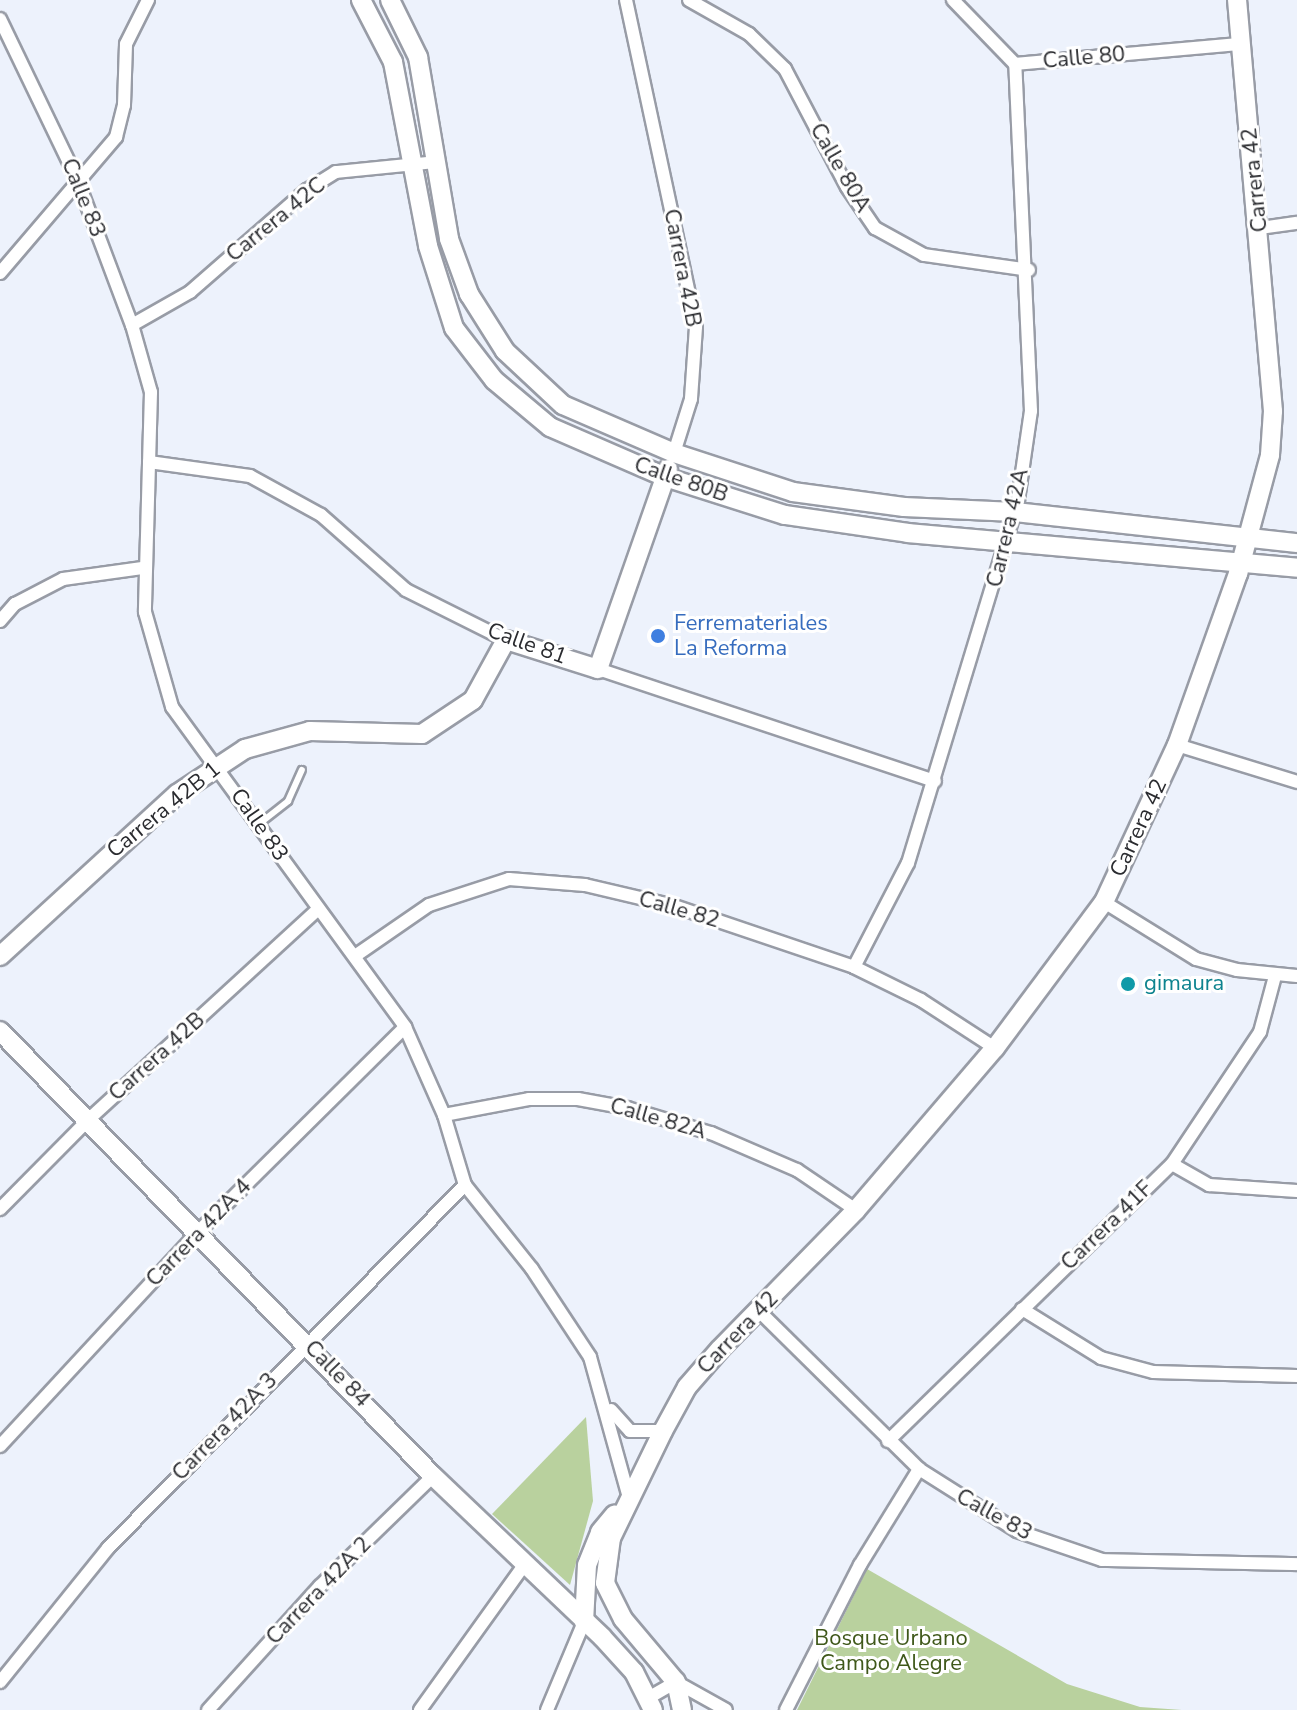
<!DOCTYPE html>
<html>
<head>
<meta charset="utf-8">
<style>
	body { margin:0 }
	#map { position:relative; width:1297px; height:1710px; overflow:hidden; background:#edf2fc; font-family:"Nunito Sans",sans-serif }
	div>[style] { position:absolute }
	.green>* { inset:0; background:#b9d19e }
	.roads { filter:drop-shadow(2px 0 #989ca6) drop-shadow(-2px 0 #989ca6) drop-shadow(0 2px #989ca6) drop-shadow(0 -2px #989ca6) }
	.lane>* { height:6px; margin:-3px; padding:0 3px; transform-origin:3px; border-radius:3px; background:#fff }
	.street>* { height:12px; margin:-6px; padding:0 6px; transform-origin:6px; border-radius:6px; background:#fff }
	.secondary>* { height:18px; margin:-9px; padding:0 9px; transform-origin:9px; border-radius:9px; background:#fff }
	.dots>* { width:22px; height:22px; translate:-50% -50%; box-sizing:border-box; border:4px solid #fff; border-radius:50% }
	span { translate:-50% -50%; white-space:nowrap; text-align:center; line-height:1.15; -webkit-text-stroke:6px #fff; paint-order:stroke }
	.street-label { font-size:22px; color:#2a2b2f }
	.shop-label { font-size:22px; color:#366cbe }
	.left { translate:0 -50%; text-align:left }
	.culture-label { font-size:22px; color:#0d838f }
	.park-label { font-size:22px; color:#3f581a }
</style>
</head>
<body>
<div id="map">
	<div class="green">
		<div style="clip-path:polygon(586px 1417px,593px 1501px,570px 1585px,492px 1514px)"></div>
		<div style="clip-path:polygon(867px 1569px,1067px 1684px,1140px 1707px,1182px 1710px,797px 1710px)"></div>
	</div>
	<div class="roads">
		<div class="lane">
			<div style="left:259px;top:824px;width:37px;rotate:-38deg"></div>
			<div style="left:288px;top:801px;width:34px;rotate:-66deg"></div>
		</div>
		<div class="street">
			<div style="left:626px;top:0;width:334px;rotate:77.9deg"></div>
			<div style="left:696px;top:327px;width:72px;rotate:94deg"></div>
			<div style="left:691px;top:399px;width:57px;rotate:107.5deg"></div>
			<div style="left:689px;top:0;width:69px;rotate:29.5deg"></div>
			<div style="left:749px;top:34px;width:50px;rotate:44.2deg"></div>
			<div style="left:785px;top:69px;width:133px;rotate:62.3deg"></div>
			<div style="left:847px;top:187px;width:50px;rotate:55.7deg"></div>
			<div style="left:875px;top:228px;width:56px;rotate:28.9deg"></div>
			<div style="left:924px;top:255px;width:106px;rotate:8.1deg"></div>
			<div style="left:953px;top:0;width:89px;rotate:45.9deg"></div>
			<div style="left:0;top:19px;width:178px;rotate:64.3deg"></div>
			<div style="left:77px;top:179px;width:156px;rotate:69.4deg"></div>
			<div style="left:132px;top:325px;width:70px;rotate:74.2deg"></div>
			<div style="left:151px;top:392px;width:220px;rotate:91.6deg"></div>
			<div style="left:145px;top:612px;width:99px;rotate:74.1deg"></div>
			<div style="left:172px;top:707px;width:396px;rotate:53.9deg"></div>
			<div style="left:405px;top:1027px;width:96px;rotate:66.1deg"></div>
			<div style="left:444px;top:1115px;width:73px;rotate:73.3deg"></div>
			<div style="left:465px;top:1185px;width:107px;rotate:51.4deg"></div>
			<div style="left:532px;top:1269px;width:105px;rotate:56.6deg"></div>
			<div style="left:590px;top:1357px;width:149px;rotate:74.5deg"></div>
			<div style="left:1015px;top:64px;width:227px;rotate:-5.1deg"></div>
			<div style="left:1260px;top:228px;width:37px;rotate:-8deg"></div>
			<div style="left:0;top:273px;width:179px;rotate:-49.5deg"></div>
			<div style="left:116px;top:137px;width:33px;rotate:-76deg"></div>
			<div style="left:124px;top:105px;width:61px;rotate:-88.1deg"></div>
			<div style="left:126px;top:44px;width:49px;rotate:-63.4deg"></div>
			<div style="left:132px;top:325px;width:67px;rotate:-29.6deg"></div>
			<div style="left:190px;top:292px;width:155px;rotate:-41.1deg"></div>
			<div style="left:307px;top:190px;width:34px;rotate:-32deg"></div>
			<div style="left:336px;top:172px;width:101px;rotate:-5.7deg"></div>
			<div style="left:149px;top:462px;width:102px;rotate:7.9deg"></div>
			<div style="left:250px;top:476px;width:81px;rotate:28.8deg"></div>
			<div style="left:321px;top:515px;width:113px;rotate:41.4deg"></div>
			<div style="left:406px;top:590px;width:112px;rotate:26.6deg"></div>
			<div style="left:0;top:621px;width:23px;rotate:-49deg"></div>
			<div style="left:15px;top:604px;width:54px;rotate:-27.5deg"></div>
			<div style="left:63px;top:579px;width:80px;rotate:-7.9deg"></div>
			<div style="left:598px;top:669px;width:355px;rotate:18.4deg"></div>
			<div style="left:1177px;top:745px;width:126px;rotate:17.1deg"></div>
			<div style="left:1104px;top:902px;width:108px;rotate:31.8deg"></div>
			<div style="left:1196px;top:959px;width:42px;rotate:15deg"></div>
			<div style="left:1237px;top:970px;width:60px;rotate:5.7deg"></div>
			<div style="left:355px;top:956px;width:90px;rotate:-34.6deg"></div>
			<div style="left:429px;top:905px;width:84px;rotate:-18deg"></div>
			<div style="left:509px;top:879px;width:76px;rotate:4.5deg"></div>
			<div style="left:585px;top:885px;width:91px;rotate:13.3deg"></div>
			<div style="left:674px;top:906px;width:190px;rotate:18.7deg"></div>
			<div style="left:854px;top:967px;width:75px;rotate:26.2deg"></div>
			<div style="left:921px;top:1000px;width:88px;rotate:33deg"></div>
			<div style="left:854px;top:967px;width:117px;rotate:-62.6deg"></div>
			<div style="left:908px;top:863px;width:379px;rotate:-73.1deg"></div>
			<div style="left:1018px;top:500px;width:90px;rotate:-81.7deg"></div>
			<div style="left:1031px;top:411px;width:347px;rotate:-92.6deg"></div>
			<div style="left:444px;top:1115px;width:86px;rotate:-10.7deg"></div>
			<div style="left:529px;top:1099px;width:49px"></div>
			<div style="left:578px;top:1099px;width:50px;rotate:10.4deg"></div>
			<div style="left:627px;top:1108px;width:88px;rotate:16.6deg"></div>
			<div style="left:711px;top:1133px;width:94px;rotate:23.3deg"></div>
			<div style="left:797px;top:1170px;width:71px;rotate:34.1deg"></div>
			<div style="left:1172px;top:1164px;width:43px;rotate:29.6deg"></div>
			<div style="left:1209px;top:1185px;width:88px;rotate:3.9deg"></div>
			<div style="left:0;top:1209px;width:127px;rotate:-45.3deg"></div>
			<div style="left:89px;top:1119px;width:311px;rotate:-42.5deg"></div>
			<div style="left:1022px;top:1309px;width:93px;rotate:31.8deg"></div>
			<div style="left:1101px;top:1358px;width:54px;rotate:15.1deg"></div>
			<div style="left:1153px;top:1372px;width:144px;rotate:1.6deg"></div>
			<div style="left:759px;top:1311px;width:225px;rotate:44.6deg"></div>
			<div style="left:919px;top:1469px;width:116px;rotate:32.3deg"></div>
			<div style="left:1017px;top:1531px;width:90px;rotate:18.8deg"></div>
			<div style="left:1102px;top:1560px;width:195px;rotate:1.2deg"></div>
			<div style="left:611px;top:1410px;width:28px;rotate:48deg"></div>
			<div style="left:630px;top:1431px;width:33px"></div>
			<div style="left:888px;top:1441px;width:397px;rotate:-44.3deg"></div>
			<div style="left:1172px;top:1164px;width:159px;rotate:-56.3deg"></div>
			<div style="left:1260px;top:1032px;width:58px;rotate:-75deg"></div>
			<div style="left:0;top:1446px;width:292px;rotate:-47.2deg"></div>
			<div style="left:198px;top:1232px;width:291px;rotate:-44.7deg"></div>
			<div style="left:0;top:1682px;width:172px;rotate:-51.1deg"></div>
			<div style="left:108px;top:1548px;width:509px;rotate:-45.48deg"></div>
			<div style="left:650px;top:1697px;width:30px;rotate:-30deg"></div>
			<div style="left:676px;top:1682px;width:57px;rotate:29.2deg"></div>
			<div style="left:208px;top:1710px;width:167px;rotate:-47.9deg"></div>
			<div style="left:320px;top:1586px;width:158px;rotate:-44.2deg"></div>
			<div style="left:420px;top:1710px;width:180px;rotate:-54.3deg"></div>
			<div style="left:547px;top:1710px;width:95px;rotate:-67.2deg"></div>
			<div style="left:786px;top:1710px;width:163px;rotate:-63deg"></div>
			<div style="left:860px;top:1565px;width:113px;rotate:-58.4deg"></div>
		</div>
		<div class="secondary">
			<div style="left:361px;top:0;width:70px;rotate:62.7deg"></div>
			<div style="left:393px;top:62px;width:187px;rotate:79.2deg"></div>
			<div style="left:428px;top:246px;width:86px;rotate:72.4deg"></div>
			<div style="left:454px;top:328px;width:66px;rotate:52.4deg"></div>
			<div style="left:494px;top:380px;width:73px;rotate:40deg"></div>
			<div style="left:550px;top:427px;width:125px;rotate:23.5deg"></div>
			<div style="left:665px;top:477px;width:126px;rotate:17.6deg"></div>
			<div style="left:785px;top:515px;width:124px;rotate:8.3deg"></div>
			<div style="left:908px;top:533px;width:391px;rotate:5.1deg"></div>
			<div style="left:390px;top:0;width:64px;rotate:63.8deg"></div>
			<div style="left:418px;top:57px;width:185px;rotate:80.3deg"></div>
			<div style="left:449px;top:239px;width:59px;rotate:70deg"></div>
			<div style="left:469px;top:294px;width:67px;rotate:57.7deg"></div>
			<div style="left:505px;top:351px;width:79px;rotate:43deg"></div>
			<div style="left:563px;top:405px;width:121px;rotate:23.4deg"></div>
			<div style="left:674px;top:453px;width:125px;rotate:18.1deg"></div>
			<div style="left:793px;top:492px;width:112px;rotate:7.7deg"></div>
			<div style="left:904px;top:507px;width:111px;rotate:2.6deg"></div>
			<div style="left:1015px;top:512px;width:284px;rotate:6.3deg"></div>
			<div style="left:0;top:956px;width:240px;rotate:-42.5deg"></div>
			<div style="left:177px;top:794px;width:82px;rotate:-33.5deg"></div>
			<div style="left:245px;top:749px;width:67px;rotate:-15.5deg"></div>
			<div style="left:310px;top:731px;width:112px;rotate:1.5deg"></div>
			<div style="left:422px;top:734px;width:61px;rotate:-33.7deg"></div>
			<div style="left:473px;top:700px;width:68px;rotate:-61.2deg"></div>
			<div style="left:506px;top:640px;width:96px;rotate:17.5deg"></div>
			<div style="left:598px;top:669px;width:212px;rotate:-70.7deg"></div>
			<div style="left:0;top:1031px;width:621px;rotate:45.78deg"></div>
			<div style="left:433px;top:1476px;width:233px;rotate:43.6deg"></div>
			<div style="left:602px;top:1637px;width:47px;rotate:47.6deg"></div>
			<div style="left:634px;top:1672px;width:42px;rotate:63.4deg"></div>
			<div style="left:584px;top:1622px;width:57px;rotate:-87deg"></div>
			<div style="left:587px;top:1565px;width:35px;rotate:-68deg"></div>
			<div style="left:600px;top:1532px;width:23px;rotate:-50deg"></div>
			<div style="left:682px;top:1710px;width:29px;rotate:-102deg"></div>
			<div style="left:676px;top:1682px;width:82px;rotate:-130.1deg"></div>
			<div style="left:623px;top:1619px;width:40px;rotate:-116.6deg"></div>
			<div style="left:605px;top:1583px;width:45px;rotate:-82.4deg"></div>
			<div style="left:611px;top:1538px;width:119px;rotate:-64.1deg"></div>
			<div style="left:663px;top:1431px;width:50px;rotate:-61.4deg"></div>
			<div style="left:687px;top:1387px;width:50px;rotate:-49deg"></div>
			<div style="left:720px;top:1349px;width:194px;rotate:-45.6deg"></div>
			<div style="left:856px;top:1210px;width:213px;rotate:-49.4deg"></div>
			<div style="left:995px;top:1048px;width:182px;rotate:-53.3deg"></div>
			<div style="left:1104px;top:902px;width:173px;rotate:-65.1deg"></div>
			<div style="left:1177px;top:745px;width:182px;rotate:-70.4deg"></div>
			<div style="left:1238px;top:574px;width:123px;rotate:-74.9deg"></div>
			<div style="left:1270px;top:455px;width:44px;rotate:-86.1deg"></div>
			<div style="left:1273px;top:411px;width:413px;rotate:-95deg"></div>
		</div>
	</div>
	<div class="dots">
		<div style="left:658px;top:636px;background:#3f7fe0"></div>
		<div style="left:1128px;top:984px;background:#0f9aa8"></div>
	</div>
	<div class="street-label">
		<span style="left:1084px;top:58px;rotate:-5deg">Calle 80</span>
		<span style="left:840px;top:168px;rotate:60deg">Calle 80A</span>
		<span style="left:1255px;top:180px;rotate:-96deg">Carrera 42</span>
		<span style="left:83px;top:198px;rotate:68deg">Calle 83</span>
		<span style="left:276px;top:220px;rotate:-39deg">Carrera 42C</span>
		<span style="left:682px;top:268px;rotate:79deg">Carrera 42B</span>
		<span style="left:681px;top:480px;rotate:19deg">Calle 80B</span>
		<span style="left:1008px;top:528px;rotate:-77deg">Carrera 42A</span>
		<span style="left:527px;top:644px;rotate:20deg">Calle 81</span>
		<span style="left:164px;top:810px;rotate:-39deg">Carrera 42B 1</span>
		<span style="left:259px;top:825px;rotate:55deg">Calle 83</span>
		<span style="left:1139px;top:828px;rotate:-65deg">Carrera 42</span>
		<span style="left:679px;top:910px;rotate:16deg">Calle 82</span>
		<span style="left:157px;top:1057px;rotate:-42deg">Carrera 42B</span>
		<span style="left:658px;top:1119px;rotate:16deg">Calle 82A</span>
		<span style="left:1107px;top:1226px;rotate:-44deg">Carrera 41F</span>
		<span style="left:199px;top:1233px;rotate:-46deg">Carrera 42A 4</span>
		<span style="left:738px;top:1333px;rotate:-46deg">Carrera 42</span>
		<span style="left:337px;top:1374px;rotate:46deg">Calle 84</span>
		<span style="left:225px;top:1427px;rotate:-46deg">Carrera 42A 3</span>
		<span style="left:994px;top:1515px;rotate:29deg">Calle 83</span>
		<span style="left:319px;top:1591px;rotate:-46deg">Carrera 42A 2</span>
	</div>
	<div class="shop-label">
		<span class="left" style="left:674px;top:636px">Ferremateriales<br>La Reforma</span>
	</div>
	<div class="culture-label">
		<span class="left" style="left:1144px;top:984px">gimaura</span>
	</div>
	<div class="park-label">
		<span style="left:891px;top:1651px">Bosque Urbano<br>Campo Alegre</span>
	</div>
</div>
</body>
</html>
